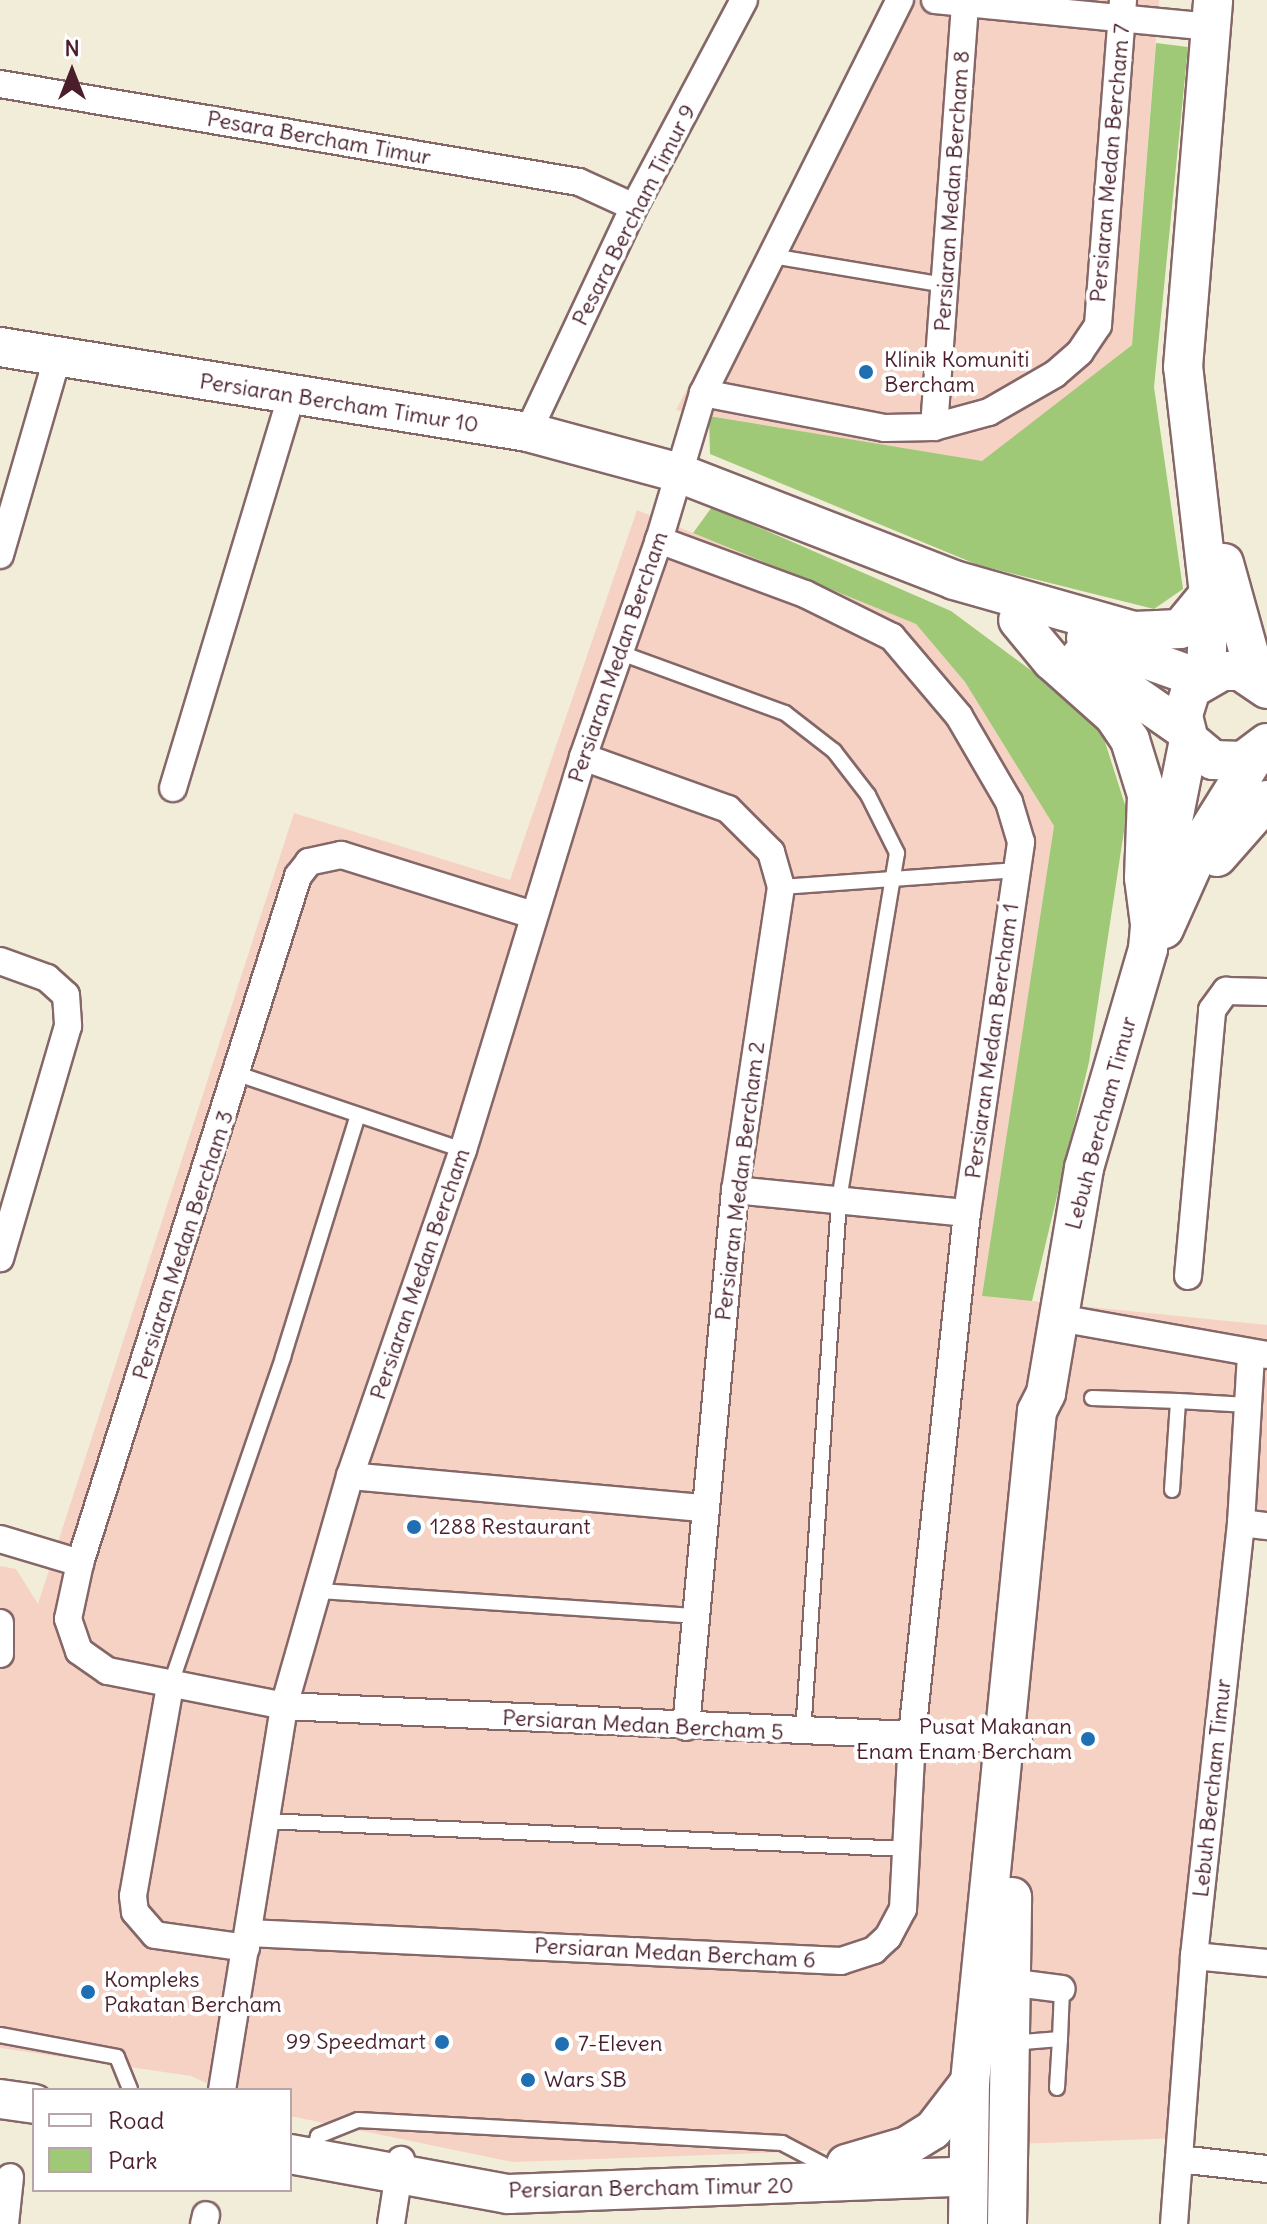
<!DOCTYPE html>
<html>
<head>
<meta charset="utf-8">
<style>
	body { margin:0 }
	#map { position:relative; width:1267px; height:2224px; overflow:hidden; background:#f2edd9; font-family:Delius,sans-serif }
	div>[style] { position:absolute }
	.built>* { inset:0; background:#f6d2c4 }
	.green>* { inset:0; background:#9fc976 }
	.roads { filter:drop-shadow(2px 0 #856768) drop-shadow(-2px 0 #856768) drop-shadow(0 2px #856768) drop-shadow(0 -2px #856768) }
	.lane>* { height:14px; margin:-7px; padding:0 7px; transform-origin:7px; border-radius:7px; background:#fff }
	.street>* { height:26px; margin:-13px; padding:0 13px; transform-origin:13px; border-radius:13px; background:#fff }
	.secondary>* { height:38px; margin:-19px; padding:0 19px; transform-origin:19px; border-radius:19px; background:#fff }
	.dots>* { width:22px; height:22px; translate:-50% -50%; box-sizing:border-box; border:4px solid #fff; border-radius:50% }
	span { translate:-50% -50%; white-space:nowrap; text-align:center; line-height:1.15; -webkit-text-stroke:8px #fff; paint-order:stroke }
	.street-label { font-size:22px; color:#4a1f2b }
	.poi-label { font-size:22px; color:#4a1f2b }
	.left { translate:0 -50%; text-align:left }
	.right { translate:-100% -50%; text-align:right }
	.legend { position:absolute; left:32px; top:2088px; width:260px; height:104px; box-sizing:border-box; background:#fff; border:2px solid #b7a5aa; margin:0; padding:10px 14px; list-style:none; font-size:24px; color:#4a1f2b }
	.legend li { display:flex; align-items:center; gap:16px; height:40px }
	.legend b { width:40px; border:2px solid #b7a5aa }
	.north { position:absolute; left:32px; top:32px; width:80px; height:80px; -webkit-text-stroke:6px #fff; paint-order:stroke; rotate:0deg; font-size:22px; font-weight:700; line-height:32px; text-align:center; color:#4a1f2b }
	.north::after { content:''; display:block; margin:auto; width:28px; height:36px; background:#4a1f2b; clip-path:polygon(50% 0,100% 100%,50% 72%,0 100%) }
</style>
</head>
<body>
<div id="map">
	<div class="built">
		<div style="clip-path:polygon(890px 0,1159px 0,1132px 345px,982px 462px,676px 410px)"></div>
		<div style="clip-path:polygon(637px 510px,916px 624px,965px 682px,1054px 826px,982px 1296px,1267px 1325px,1267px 1524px,1241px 1521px,1181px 2138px,513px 2162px,290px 2116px,290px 2090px,222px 2090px,191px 2076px,0 2048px,0 1566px,16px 1569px,38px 1604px,294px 813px,510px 880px)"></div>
	</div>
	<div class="green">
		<div style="clip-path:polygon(1156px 43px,1188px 47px,1154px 387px,1183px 589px,1154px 609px,978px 565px,710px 454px,709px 416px,982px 461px,1132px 345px)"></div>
		<div style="clip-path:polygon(712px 507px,951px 611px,1098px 720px,1127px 811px,1089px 1062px,1032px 1301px,982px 1296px,1054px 826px,965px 682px,916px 624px,693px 533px)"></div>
	</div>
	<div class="roads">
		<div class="lane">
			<div style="left:772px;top:256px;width:175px;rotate:9.5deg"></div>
			<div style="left:618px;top:652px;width:178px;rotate:20.1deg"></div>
			<div style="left:785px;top:713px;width:62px;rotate:37.8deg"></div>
			<div style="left:834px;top:751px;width:56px;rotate:52.3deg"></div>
			<div style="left:868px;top:795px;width:65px;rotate:63.4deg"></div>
			<div style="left:897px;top:853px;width:353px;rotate:99.5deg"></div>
			<div style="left:839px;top:1201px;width:533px;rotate:93.87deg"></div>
			<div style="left:781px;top:887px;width:237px;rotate:-4.1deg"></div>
			<div style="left:238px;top:1074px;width:237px;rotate:18.7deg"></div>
			<div style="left:1092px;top:1398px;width:86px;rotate:2deg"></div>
			<div style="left:1172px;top:1490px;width:89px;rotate:-86.1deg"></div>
			<div style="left:1178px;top:1401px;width:70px;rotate:3.3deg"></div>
			<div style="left:319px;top:1591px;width:376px;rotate:3.8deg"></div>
			<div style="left:170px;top:1686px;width:348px;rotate:-71deg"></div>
			<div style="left:283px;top:1357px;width:253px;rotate:-72.8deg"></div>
			<div style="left:263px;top:1821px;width:644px;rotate:2.49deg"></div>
			<div style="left:0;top:2035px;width:119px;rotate:10.6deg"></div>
			<div style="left:117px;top:2057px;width:35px;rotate:68deg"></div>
			<div style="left:1060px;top:2039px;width:50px;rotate:-87.7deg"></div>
			<div style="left:1011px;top:2043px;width:49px;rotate:-4.7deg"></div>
			<div style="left:1060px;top:2039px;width:49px;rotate:93.5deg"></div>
			<div style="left:312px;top:2155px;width:20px;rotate:-72deg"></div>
			<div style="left:318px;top:2136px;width:43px;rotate:-21.8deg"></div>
			<div style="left:358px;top:2120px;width:425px;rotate:3.1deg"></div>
			<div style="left:782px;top:2143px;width:47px;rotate:27.6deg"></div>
		</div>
		<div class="street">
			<div style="left:935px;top:0;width:277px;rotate:5.6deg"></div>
			<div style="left:0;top:84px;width:587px;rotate:9.61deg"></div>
			<div style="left:579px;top:182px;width:60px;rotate:24.4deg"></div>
			<div style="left:703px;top:393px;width:185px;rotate:10.9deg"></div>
			<div style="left:885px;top:428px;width:49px;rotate:-1.2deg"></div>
			<div style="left:934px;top:427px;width:57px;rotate:-15.3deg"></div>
			<div style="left:989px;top:412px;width:76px;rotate:-29.9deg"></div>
			<div style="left:1055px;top:374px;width:33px;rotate:-41deg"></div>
			<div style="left:1080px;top:352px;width:32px;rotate:-56deg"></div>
			<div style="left:1098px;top:325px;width:326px;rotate:-85.6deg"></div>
			<div style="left:934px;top:427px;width:425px;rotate:-85.8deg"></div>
			<div style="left:528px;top:432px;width:249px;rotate:-64.8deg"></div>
			<div style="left:634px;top:207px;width:234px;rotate:-62deg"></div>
			<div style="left:0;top:555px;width:207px;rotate:-73.8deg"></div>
			<div style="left:583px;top:757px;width:154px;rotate:19.7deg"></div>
			<div style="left:728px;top:809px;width:61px;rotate:45deg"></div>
			<div style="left:771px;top:852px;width:36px;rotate:74deg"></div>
			<div style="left:781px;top:887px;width:306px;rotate:98.6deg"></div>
			<div style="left:735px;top:1190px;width:539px;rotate:95.21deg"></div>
			<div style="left:173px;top:788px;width:409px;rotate:-73.2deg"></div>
			<div style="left:533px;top:915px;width:201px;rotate:-162.6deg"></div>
			<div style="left:341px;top:855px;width:33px;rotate:168deg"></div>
			<div style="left:309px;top:862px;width:18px;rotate:128deg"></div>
			<div style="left:298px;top:876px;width:721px;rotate:107.61deg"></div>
			<div style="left:80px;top:1563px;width:57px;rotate:102.1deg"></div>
			<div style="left:68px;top:1619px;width:34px;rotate:71deg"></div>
			<div style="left:79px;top:1651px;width:35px;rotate:35deg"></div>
			<div style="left:108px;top:1671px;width:179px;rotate:11.2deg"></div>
			<div style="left:284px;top:1706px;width:736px;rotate:2.65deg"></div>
			<div style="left:0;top:961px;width:50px;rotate:19.9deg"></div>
			<div style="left:47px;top:978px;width:25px;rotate:42deg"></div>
			<div style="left:66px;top:995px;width:31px;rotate:86deg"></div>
			<div style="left:68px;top:1026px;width:242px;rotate:106.3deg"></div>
			<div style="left:735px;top:1190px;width:233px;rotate:5.7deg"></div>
			<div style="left:1188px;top:1276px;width:267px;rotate:-84.8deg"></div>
			<div style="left:1212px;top:1010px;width:24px;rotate:-54deg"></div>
			<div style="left:1226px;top:991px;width:41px;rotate:1.4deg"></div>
			<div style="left:1059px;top:1318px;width:211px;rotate:10.1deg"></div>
			<div style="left:350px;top:1476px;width:354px;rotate:5.2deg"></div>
			<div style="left:1241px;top:1523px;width:26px;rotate:7deg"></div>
			<div style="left:0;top:1539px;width:84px;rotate:16.7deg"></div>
			<div style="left:0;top:1623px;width:31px;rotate:90deg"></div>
			<div style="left:170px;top:1686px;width:213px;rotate:100deg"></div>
			<div style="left:133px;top:1896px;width:16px;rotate:83deg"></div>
			<div style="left:135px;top:1912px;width:30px;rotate:49deg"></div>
			<div style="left:155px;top:1935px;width:92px;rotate:8.1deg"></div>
			<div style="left:248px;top:1933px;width:594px;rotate:2.7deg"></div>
			<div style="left:841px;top:1961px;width:35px;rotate:-18deg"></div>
			<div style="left:874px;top:1950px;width:19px;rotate:-43deg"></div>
			<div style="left:888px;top:1937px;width:32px;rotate:-62deg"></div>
			<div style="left:903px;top:1909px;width:174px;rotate:-87deg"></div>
			<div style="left:912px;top:1735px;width:525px;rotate:-83.99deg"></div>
			<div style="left:967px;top:1213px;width:375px;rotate:-81.7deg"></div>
			<div style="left:1021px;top:842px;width:42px;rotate:-106.7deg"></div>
			<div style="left:1009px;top:802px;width:99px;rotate:-120.2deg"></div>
			<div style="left:959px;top:716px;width:104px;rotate:-130.3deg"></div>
			<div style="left:892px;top:637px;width:97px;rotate:-153.7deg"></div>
			<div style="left:805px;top:594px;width:156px;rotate:-159.7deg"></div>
			<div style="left:1194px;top:1956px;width:73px;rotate:5.5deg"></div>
			<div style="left:1008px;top:1982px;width:54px;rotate:7.4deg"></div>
			<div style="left:222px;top:2090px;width:389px;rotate:-80.8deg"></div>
			<div style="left:284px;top:1706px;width:239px;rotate:-74deg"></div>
			<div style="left:350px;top:1476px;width:345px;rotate:-70.9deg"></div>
			<div style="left:463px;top:1150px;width:411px;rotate:-73deg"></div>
			<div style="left:583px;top:757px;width:230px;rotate:-70.7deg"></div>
			<div style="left:659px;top:540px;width:153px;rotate:-73.3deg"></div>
			<div style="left:703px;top:393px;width:440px;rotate:-63.4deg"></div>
			<div style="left:1179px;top:2159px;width:89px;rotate:6.5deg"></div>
			<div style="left:5px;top:2224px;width:47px;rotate:-83.9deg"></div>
			<div style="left:204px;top:2224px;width:9px;rotate:-77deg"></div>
			<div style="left:391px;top:2224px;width:65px;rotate:-81.1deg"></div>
			<div style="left:1174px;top:2224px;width:269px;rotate:-85.7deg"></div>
			<div style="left:1194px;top:1956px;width:436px;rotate:-83.8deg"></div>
			<div style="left:1241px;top:1523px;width:170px;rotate:-86.6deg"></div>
		</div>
		<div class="secondary">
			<div style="left:0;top:347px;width:535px;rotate:9.15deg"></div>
			<div style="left:528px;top:432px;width:153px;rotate:15.1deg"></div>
			<div style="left:676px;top:472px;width:298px;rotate:21.2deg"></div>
			<div style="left:954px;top:580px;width:187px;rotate:15.8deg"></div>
			<div style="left:1134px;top:631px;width:46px;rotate:-2.5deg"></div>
			<div style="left:1180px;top:629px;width:45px;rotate:-50.4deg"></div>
			<div style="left:1224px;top:563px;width:119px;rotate:74.5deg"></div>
			<div style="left:1086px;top:638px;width:122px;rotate:19.6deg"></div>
			<div style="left:1080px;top:657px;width:128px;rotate:34.8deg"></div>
			<div style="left:1206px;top:676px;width:82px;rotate:-87.9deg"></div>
			<div style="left:1209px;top:594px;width:228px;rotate:-96.5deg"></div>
			<div style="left:1183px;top:367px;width:368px;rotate:-85.3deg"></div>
			<div style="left:1267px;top:689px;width:32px;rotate:-146deg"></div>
			<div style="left:1240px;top:671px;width:18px;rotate:180deg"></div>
			<div style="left:1222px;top:671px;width:36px;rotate:150deg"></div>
			<div style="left:1191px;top:689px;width:28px;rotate:107deg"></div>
			<div style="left:1183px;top:716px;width:25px;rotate:76deg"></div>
			<div style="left:1189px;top:740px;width:31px;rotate:40deg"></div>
			<div style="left:1213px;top:760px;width:30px;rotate:2deg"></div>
			<div style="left:1243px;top:761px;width:30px;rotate:-37deg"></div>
			<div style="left:1217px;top:857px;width:76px;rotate:-48.7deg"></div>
			<div style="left:1162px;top:875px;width:138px;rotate:-78.7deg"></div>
			<div style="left:1164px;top:929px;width:105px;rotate:-65.9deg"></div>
			<div style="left:1207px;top:833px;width:94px;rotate:-58deg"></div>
			<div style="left:0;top:2099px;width:34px;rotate:8deg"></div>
			<div style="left:290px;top:2154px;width:222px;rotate:10.4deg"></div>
			<div style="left:508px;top:2194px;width:459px;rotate:-2.2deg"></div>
			<div style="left:846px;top:2164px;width:64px;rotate:-16.4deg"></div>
			<div style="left:907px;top:2146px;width:31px;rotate:-32deg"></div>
			<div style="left:933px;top:2130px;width:61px;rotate:-52.4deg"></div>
			<div style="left:968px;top:2224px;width:142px;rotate:-89.2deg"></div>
			<div style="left:970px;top:2082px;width:674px;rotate:-84.3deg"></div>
			<div style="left:1037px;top:1411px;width:20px;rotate:-63deg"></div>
			<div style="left:1046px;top:1393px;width:228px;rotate:-80.4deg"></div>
			<div style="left:1084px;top:1168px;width:228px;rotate:-73.7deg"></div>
			<div style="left:1148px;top:949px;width:25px;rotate:-85deg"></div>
			<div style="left:1150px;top:924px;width:46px;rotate:-97.4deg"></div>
			<div style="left:1144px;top:878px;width:83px;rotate:-87.9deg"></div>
			<div style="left:1147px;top:795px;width:58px;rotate:-107.2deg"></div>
			<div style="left:1130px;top:740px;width:29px;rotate:-124deg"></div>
			<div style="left:1114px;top:716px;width:83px;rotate:-138.4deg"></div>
			<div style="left:1052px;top:661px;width:53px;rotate:-129.7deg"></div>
			<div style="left:1007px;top:2224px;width:327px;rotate:-89.1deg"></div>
		</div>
	</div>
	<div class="dots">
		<div style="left:866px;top:372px;background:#1f6fb2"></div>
		<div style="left:414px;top:1527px;background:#1f6fb2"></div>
		<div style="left:1088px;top:1739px;background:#1f6fb2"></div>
		<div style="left:88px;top:1992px;background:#1f6fb2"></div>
		<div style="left:442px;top:2042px;background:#1f6fb2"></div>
		<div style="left:562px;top:2044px;background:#1f6fb2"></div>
		<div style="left:528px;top:2080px;background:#1f6fb2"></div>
	</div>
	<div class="street-label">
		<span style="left:319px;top:138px;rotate:10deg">Pesara Bercham Timur</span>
		<span style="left:1110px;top:163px;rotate:-85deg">Persiaran Medan Bercham 7</span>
		<span style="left:952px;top:191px;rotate:-86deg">Persiaran Medan Bercham 8</span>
		<span style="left:634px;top:215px;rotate:-63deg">Pesara Bercham Timur 9</span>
		<span style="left:339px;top:403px;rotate:9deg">Persiaran Bercham Timur 10</span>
		<span style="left:618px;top:657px;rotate:-71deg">Persiaran Medan Bercham</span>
		<span style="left:992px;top:1041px;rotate:-82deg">Persiaran Medan Bercham 1</span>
		<span style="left:1101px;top:1123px;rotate:-75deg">Lebuh Bercham Timur</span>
		<span style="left:740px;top:1181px;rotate:-83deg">Persiaran Medan Bercham 2</span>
		<span style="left:183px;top:1245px;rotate:-72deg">Persiaran Medan Bercham 3</span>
		<span style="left:420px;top:1274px;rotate:-71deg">Persiaran Medan Bercham</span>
		<span style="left:643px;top:1725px;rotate:3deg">Persiaran Medan Bercham 5</span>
		<span style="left:1212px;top:1788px;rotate:-84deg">Lebuh Bercham Timur</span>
		<span style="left:675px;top:1953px;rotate:3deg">Persiaran Medan Bercham 6</span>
		<span style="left:651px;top:2188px;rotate:-1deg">Persiaran Bercham Timur 20</span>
	</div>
	<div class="poi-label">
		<span class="left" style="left:884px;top:372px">Klinik Komuniti<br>Bercham</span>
		<span class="left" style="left:430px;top:1527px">1288 Restaurant</span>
		<span class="right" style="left:1072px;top:1739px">Pusat Makanan<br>Enam Enam Bercham</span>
		<span class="left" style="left:104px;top:1992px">Kompleks<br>Pakatan Bercham</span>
		<span class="right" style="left:426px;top:2042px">99 Speedmart</span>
		<span class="left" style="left:578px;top:2044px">7-Eleven</span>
		<span class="left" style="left:544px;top:2080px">Wars SB</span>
	</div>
	<ul class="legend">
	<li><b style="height:10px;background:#fff"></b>Road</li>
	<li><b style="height:22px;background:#9fc976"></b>Park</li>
	</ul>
	<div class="north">N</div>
</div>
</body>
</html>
